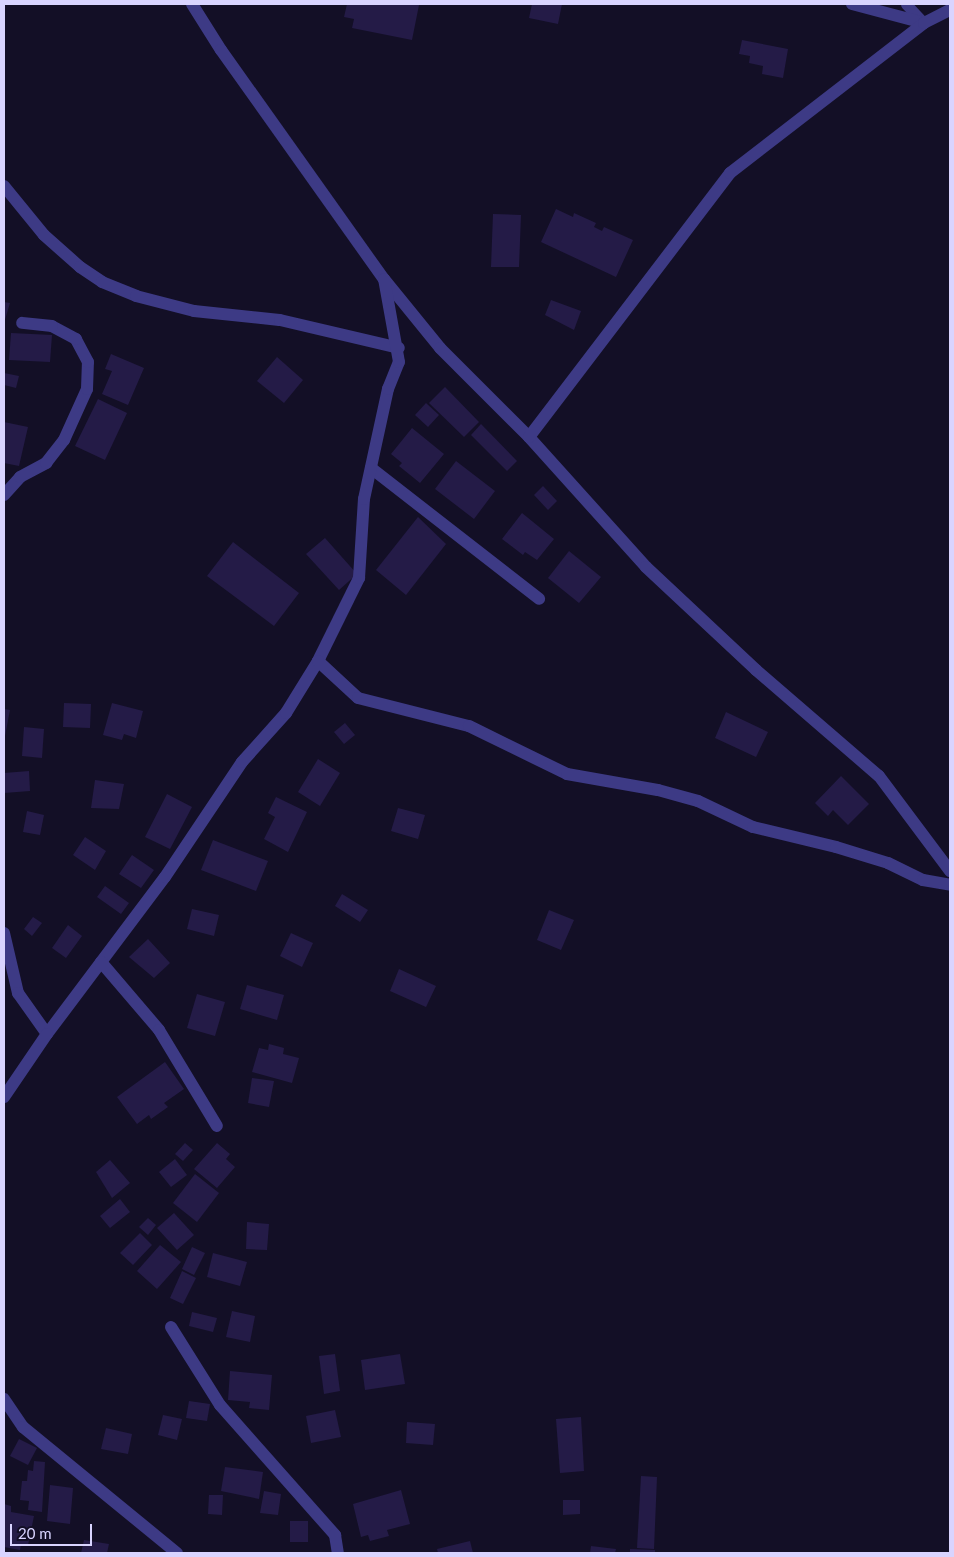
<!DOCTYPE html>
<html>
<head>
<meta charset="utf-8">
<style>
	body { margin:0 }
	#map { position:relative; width:954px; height:1557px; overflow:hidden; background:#130f26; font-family:Lato,sans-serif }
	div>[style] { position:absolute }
	.building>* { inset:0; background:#241b47 }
	.service>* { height:11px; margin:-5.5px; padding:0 5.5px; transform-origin:5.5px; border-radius:5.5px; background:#3d3a85 }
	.minor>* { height:12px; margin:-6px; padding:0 6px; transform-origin:6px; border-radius:6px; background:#3d3a85 }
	span { translate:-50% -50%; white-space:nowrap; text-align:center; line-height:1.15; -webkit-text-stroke:4px #130f26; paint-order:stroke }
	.frame { position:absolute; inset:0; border:5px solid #d9d4ff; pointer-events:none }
	.scale { position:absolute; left:10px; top:1524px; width:82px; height:22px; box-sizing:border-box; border:2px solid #d9d4ff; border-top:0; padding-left:6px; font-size:15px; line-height:18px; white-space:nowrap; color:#d9d4ff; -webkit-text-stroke:4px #130f26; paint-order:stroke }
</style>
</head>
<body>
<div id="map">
	<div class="building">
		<div style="clip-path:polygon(347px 4px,419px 5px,412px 40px,352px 28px,354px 19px,344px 17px)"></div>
		<div style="clip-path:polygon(532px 4px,562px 4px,558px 24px,529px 18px)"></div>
		<div style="clip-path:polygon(742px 40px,788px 49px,783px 78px,762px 74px,763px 66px,749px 63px,750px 56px,739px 54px)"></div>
		<div style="clip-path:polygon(556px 209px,573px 217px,574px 213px,596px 223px,594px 227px,602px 231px,604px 227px,633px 240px,616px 277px,541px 242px)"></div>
		<div style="clip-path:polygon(493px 214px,521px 215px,519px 267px,491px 267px)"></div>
		<div style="clip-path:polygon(551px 300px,581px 311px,574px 330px,545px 315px)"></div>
		<div style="clip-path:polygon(4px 302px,10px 303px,4px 323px)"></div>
		<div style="clip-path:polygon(11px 333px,52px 335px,50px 362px,9px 360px)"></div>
		<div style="clip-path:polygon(111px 354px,144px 368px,128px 405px,102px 394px,112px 371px,105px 369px)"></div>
		<div style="clip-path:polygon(277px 357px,303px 380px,284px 403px,257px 381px)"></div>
		<div style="clip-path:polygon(4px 373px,19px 376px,16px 388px,4px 385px)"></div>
		<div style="clip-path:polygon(445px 387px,479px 422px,464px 437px,429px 403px)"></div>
		<div style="clip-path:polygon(98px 399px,127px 413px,105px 460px,75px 446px)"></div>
		<div style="clip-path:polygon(426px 403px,439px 415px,428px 427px,415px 415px)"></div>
		<div style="clip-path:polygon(4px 422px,28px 427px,19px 466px,4px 463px)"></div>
		<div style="clip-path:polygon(481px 424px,517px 461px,507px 471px,471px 435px)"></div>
		<div style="clip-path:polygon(412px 428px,444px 454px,420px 483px,399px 466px,402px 463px,391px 454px)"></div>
		<div style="clip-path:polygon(456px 461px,495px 491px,474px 519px,435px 489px)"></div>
		<div style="clip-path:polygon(543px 486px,557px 501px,548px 510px,534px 495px)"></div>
		<div style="clip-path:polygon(522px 513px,554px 539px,537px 560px,525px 552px,523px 555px,502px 539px)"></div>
		<div style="clip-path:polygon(418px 517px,446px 544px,406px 595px,376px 570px)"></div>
		<div style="clip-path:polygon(325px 538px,357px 574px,339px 590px,306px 554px)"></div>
		<div style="clip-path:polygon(233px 542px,299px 593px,274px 626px,207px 576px)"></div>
		<div style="clip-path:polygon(569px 551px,601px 577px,579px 603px,548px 578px)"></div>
		<div style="clip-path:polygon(64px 703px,91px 704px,90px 728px,63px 727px)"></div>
		<div style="clip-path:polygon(112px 703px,143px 711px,136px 738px,124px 734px,122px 740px,103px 735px)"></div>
		<div style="clip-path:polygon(4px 709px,10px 710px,5px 736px,4px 736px)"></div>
		<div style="clip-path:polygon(726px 712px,768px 732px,756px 757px,715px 738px)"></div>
		<div style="clip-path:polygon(345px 723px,355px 735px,344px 744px,334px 732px)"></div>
		<div style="clip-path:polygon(24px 727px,44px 729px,42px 758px,22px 756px)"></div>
		<div style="clip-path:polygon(318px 759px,340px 773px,320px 806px,298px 792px)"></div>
		<div style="clip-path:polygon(29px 771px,30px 791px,4px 793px,4px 773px)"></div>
		<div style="clip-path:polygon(841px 776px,869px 804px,848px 825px,833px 810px,828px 816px,815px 803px)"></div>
		<div style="clip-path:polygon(95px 780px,124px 784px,119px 809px,91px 808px)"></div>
		<div style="clip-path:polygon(167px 794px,192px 807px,170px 849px,145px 837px)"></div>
		<div style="clip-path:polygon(276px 797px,307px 812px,288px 852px,264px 839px,275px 817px,268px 813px)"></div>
		<div style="clip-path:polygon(398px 808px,425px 815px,418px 839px,391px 831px)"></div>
		<div style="clip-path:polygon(27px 811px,44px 815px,40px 835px,23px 832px)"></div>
		<div style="clip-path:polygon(85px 837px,106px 851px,95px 870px,73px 855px)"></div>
		<div style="clip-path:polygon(213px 840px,268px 861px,256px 891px,201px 870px)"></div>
		<div style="clip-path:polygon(132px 855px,154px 870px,141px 888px,119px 874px)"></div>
		<div style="clip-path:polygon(105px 886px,129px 903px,121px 914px,97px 897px)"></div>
		<div style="clip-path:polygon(342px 894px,368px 910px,360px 922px,335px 906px)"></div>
		<div style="clip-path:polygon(192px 909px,219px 915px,214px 936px,187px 929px)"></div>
		<div style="clip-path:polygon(549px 910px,574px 920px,561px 950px,537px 940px)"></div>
		<div style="clip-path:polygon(33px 917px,42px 923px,32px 936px,24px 929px)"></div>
		<div style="clip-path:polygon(68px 925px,82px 936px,66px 958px,52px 948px)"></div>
		<div style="clip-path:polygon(291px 933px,313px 943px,302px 967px,280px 956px)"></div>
		<div style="clip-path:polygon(148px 939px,170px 963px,154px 978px,129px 957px)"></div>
		<div style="clip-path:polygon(399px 969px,436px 986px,426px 1007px,390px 991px)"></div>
		<div style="clip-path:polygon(247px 985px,284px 995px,277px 1020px,240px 1009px)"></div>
		<div style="clip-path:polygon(197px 994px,225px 1002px,215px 1036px,187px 1028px)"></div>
		<div style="clip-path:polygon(269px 1044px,284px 1048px,283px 1054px,299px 1058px,292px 1083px,252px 1072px,259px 1048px,268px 1050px)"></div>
		<div style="clip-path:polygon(165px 1062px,184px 1089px,164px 1103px,168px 1107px,151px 1119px,149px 1115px,137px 1124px,117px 1097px)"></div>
		<div style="clip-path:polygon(252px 1078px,274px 1081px,269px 1107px,248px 1103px)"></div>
		<div style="clip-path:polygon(185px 1143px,193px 1150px,183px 1161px,175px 1154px)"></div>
		<div style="clip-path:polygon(217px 1143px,230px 1154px,226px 1159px,235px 1167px,217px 1188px,194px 1169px)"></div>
		<div style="clip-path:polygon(175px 1159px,187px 1175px,171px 1187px,159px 1172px)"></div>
		<div style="clip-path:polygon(110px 1160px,130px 1183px,112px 1198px,96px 1172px)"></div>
		<div style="clip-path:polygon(195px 1174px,219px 1193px,197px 1222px,173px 1203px)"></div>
		<div style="clip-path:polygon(120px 1199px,130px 1212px,110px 1228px,100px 1216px)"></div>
		<div style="clip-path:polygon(174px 1213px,194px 1235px,177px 1250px,157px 1228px)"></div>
		<div style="clip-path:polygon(148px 1218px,156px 1225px,148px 1235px,139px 1227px)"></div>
		<div style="clip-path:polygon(247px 1222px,269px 1224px,267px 1250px,246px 1249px)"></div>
		<div style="clip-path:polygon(140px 1233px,152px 1245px,133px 1265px,120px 1253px)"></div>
		<div style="clip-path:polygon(160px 1245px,181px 1262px,157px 1289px,137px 1271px)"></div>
		<div style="clip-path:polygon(192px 1247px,205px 1253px,194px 1275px,182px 1269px)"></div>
		<div style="clip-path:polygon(213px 1253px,247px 1262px,240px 1286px,207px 1277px)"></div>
		<div style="clip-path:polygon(182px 1271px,196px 1278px,183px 1304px,170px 1298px)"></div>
		<div style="clip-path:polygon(232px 1311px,255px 1316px,250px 1342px,226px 1337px)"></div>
		<div style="clip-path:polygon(192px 1312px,217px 1318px,213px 1332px,189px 1326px)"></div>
		<div style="clip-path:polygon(335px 1354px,340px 1391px,324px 1394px,319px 1356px)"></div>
		<div style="clip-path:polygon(400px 1354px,405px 1384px,365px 1390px,361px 1360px)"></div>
		<div style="clip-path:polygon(230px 1371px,272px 1375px,269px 1410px,249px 1408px,250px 1402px,228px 1400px)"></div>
		<div style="clip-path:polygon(189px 1401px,210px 1404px,207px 1421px,186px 1418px)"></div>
		<div style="clip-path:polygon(335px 1410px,341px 1437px,311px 1443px,306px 1416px)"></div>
		<div style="clip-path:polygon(163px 1415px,182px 1419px,177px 1440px,158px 1435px)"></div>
		<div style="clip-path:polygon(581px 1417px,584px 1471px,560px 1473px,556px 1419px)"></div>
		<div style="clip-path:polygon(407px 1422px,435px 1424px,433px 1445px,406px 1443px)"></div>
		<div style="clip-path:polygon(106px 1428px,132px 1434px,128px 1454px,101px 1449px)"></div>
		<div style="clip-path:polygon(19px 1439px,37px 1448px,28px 1465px,10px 1456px)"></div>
		<div style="clip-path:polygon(34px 1461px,45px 1462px,42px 1512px,28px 1510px,29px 1501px,20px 1500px,22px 1481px,27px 1481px,28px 1470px,33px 1471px)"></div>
		<div style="clip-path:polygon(225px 1467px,263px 1472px,259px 1499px,221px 1491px)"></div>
		<div style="clip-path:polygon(641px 1476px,657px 1477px,654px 1549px,637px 1548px)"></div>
		<div style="clip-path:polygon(50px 1485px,73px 1488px,70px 1524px,47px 1521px)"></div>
		<div style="clip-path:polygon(401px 1490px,410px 1524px,387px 1530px,389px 1536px,370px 1541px,368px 1535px,361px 1537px,353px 1504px)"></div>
		<div style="clip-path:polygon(264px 1491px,281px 1494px,278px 1515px,260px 1513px)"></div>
		<div style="clip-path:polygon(209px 1495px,223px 1495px,222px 1515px,208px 1514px)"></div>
		<div style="clip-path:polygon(563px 1500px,580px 1500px,580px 1514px,563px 1515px)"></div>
		<div style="clip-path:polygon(4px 1504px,11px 1506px,11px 1512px,34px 1516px,28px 1545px,21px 1544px,20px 1550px,4px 1547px)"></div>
		<div style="clip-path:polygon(290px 1521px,308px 1521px,308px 1542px,290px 1542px)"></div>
		<div style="clip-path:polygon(84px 1540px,109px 1544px,107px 1553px,81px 1553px)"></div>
		<div style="clip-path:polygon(470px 1541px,473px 1553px,438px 1553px,437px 1549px)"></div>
		<div style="clip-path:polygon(591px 1546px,616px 1549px,615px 1553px,590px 1553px)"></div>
		<div style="clip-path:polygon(630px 1549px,655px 1550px,655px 1553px,630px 1553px)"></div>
	</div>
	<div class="service">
		<div style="left:906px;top:4px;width:26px;rotate:47deg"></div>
	</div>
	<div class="minor">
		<div style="left:192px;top:4px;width:54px;rotate:57.8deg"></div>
		<div style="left:221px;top:50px;width:281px;rotate:54.6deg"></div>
		<div style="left:384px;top:279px;width:89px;rotate:50.9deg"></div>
		<div style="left:440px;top:348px;width:126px;rotate:45deg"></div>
		<div style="left:529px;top:437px;width:175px;rotate:48deg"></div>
		<div style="left:646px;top:567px;width:151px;rotate:43.1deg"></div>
		<div style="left:756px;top:670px;width:162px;rotate:40.8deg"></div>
		<div style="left:879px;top:776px;width:119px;rotate:53.2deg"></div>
		<div style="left:852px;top:4px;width:74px;rotate:14.8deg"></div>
		<div style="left:4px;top:186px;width:63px;rotate:50.8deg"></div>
		<div style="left:44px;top:235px;width:48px;rotate:41.6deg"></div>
		<div style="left:80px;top:267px;width:27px;rotate:34deg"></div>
		<div style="left:102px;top:282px;width:37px;rotate:22deg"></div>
		<div style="left:136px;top:296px;width:60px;rotate:14.5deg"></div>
		<div style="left:194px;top:311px;width:86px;rotate:6deg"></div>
		<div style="left:280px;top:320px;width:122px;rotate:13.2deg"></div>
		<div style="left:529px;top:437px;width:332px;rotate:-52.7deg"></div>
		<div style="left:730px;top:173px;width:245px;rotate:-37.7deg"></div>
		<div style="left:924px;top:23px;width:29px;rotate:-27deg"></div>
		<div style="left:371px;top:468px;width:213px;rotate:37.9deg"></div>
		<div style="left:4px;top:495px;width:24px;rotate:-48deg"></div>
		<div style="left:20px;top:477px;width:30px;rotate:-28deg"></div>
		<div style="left:46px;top:463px;width:29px;rotate:-52deg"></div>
		<div style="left:64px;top:440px;width:56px;rotate:-65.7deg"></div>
		<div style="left:87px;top:389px;width:27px;rotate:-88deg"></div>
		<div style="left:88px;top:362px;width:26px;rotate:-118deg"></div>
		<div style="left:76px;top:339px;width:27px;rotate:-152deg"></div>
		<div style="left:52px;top:326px;width:30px;rotate:-174deg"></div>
		<div style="left:318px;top:661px;width:93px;rotate:-63.7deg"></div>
		<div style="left:359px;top:578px;width:79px;rotate:-86.4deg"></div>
		<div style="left:364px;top:499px;width:113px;rotate:-77.7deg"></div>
		<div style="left:388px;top:389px;width:29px;rotate:-68deg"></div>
		<div style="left:399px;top:362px;width:84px;rotate:-100.2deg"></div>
		<div style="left:4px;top:933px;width:62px;rotate:76.9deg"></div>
		<div style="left:18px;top:993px;width:50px;rotate:54.7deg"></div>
		<div style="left:47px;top:1034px;width:196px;rotate:-53.1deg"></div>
		<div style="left:165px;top:877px;width:138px;rotate:-56.2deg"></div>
		<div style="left:242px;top:762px;width:66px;rotate:-48.1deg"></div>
		<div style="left:286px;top:713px;width:61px;rotate:-58.4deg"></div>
		<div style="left:318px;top:661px;width:54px;rotate:42.8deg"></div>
		<div style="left:358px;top:698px;width:114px;rotate:14.2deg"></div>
		<div style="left:469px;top:726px;width:109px;rotate:26.1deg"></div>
		<div style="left:567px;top:774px;width:92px;rotate:10deg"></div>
		<div style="left:658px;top:790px;width:41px;rotate:15.4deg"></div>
		<div style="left:698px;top:801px;width:61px;rotate:25.3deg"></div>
		<div style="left:753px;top:827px;width:85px;rotate:13.5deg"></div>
		<div style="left:836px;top:847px;width:54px;rotate:17.1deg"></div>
		<div style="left:888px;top:863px;width:39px;rotate:26deg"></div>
		<div style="left:923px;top:880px;width:27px;rotate:10deg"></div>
		<div style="left:101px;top:962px;width:89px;rotate:49.5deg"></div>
		<div style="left:159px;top:1030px;width:112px;rotate:58.9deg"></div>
		<div style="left:4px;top:1097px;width:76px;rotate:-55.7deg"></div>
		<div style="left:171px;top:1327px;width:92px;rotate:57.9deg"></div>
		<div style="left:220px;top:1405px;width:174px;rotate:48.5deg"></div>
		<div style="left:335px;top:1535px;width:18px;rotate:81deg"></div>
		<div style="left:4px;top:1399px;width:34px;rotate:56deg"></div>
		<div style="left:23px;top:1427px;width:199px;rotate:39.3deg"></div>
	</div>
	<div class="frame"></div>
	<div class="scale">20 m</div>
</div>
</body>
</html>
